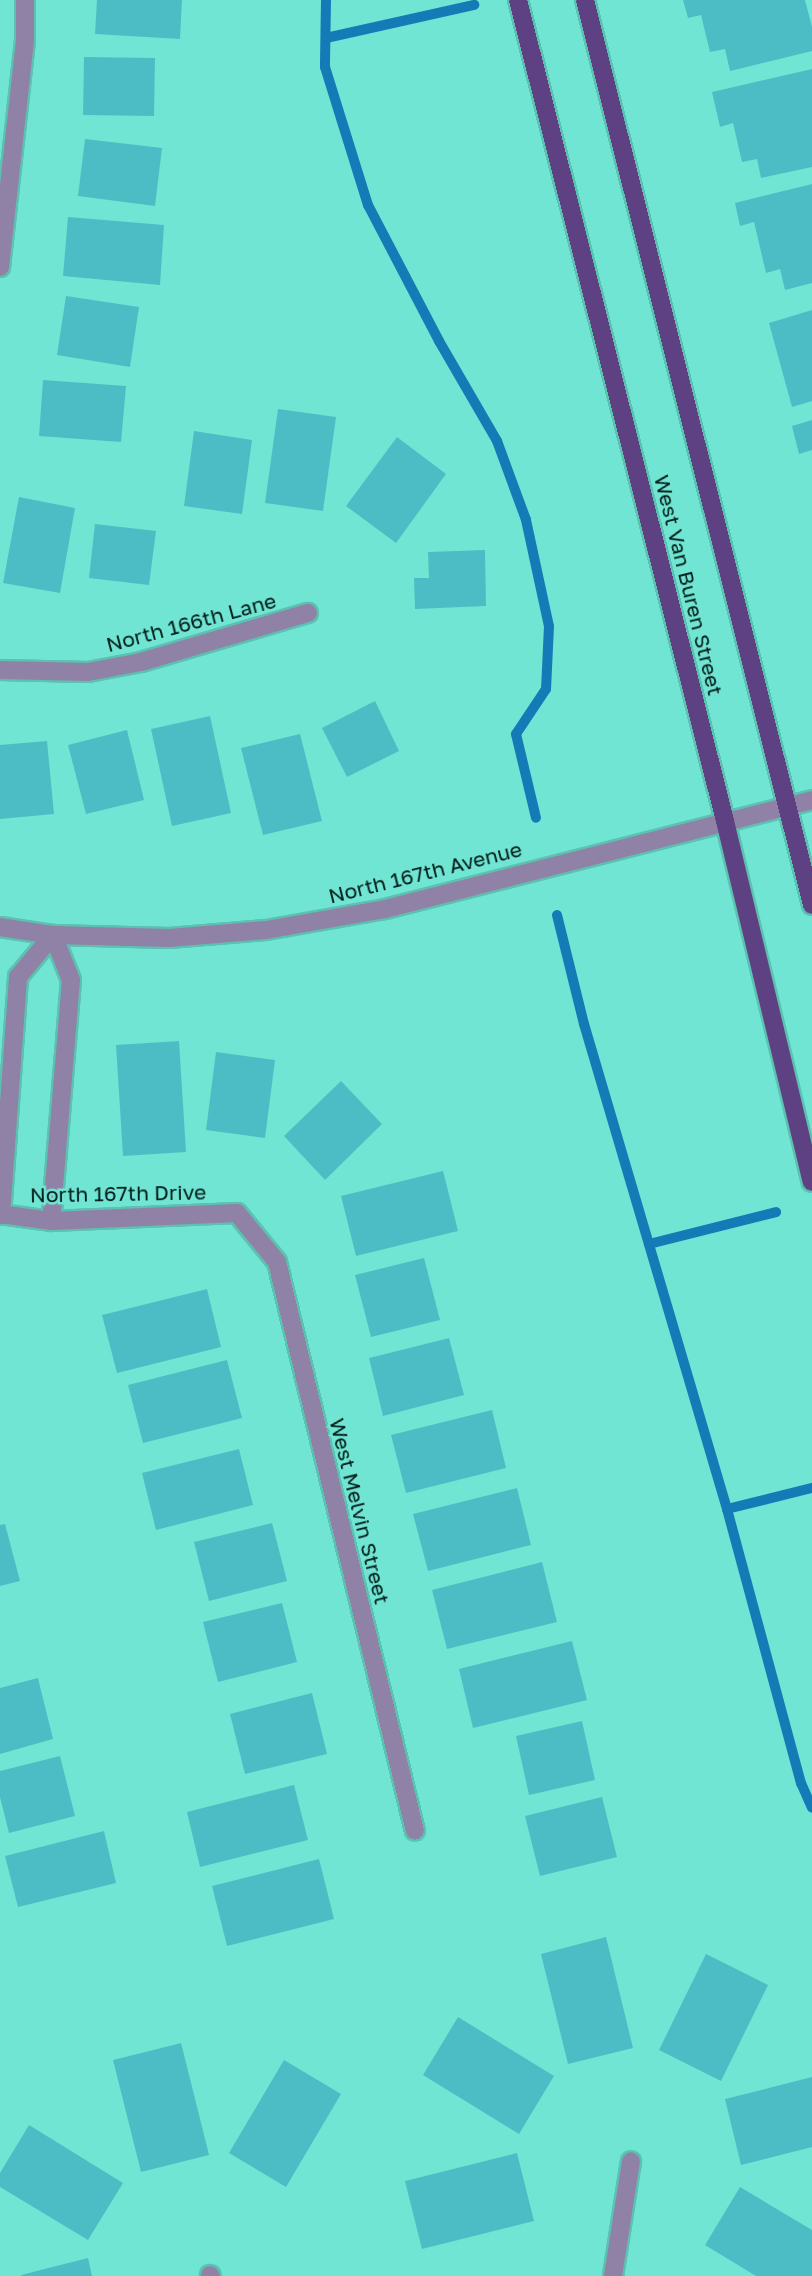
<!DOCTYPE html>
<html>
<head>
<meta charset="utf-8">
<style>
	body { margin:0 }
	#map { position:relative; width:812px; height:2276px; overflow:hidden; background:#71e5d3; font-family:"Golos Text",sans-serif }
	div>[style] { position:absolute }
	.stream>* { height:10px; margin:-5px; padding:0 5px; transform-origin:5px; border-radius:5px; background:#157bb7 }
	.building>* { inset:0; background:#4dbdc5 }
	.roads { filter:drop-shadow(2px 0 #5dc1b1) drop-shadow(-2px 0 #5dc1b1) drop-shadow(0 2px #5dc1b1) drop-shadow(0 -2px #5dc1b1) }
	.minor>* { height:18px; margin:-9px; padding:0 9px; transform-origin:9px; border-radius:9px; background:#9082a7 }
	.tertiary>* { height:18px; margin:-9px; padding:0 9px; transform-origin:9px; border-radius:9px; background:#9082a7 }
	.primary>* { height:18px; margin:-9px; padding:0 9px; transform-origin:9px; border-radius:9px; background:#5d4183 }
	span { translate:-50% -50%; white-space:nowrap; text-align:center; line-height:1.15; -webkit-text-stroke:5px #71e5d3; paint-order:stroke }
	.street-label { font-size:21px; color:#021b18 }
</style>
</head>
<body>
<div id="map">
	<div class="stream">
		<div style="left:326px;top:0;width:67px;rotate:90.9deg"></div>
		<div style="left:325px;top:67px;width:145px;rotate:72.7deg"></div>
		<div style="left:368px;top:205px;width:153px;rotate:62.4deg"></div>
		<div style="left:439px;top:341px;width:116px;rotate:59.9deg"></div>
		<div style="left:497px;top:441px;width:84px;rotate:69.8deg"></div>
		<div style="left:526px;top:520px;width:108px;rotate:77.8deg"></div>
		<div style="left:549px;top:626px;width:63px;rotate:92.7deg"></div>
		<div style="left:546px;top:689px;width:54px;rotate:123.7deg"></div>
		<div style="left:516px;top:734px;width:86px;rotate:76.6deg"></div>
		<div style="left:326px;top:38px;width:152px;rotate:-12.6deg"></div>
		<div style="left:557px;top:915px;width:112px;rotate:76.1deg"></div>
		<div style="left:584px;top:1024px;width:506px;rotate:73.57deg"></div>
		<div style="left:727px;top:1509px;width:284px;rotate:74.9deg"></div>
		<div style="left:801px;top:1783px;width:27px;rotate:66deg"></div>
		<div style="left:649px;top:1244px;width:131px;rotate:-14.1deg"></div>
		<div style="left:727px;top:1509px;width:88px;rotate:-13.9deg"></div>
	</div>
	<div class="building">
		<div style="clip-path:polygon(97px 0,182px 0,180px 39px,95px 34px)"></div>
		<div style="clip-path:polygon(683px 0,805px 0,812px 27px,812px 51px,730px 71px,725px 49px,710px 52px,701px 15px,688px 18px)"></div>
		<div style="clip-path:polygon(84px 57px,155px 58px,154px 116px,83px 115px)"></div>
		<div style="clip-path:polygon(812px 69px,812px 167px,761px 178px,757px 159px,742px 162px,733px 123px,720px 127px,712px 92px)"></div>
		<div style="clip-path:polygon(85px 139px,162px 148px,155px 206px,78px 196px)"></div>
		<div style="clip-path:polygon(812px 184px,812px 283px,785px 290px,780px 269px,766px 273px,754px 222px,740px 226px,735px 203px)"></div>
		<div style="clip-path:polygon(68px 217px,164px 225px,160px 285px,63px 276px)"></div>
		<div style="clip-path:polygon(66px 296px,139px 307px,130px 367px,57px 355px)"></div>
		<div style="clip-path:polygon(812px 310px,812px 401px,792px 407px,769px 323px)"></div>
		<div style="clip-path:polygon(43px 380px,126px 386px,121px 442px,39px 436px)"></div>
		<div style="clip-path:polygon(278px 409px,336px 417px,323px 511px,265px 503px)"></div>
		<div style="clip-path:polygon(812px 420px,812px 450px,799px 454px,792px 426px)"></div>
		<div style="clip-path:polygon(194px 431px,252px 440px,242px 514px,184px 506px)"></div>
		<div style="clip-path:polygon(397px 437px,446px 474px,396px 543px,346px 506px)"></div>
		<div style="clip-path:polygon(19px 497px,75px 508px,60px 593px,3px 583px)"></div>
		<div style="clip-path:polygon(95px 524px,156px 531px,149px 585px,89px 578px)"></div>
		<div style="clip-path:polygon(485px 550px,486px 606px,415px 609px,414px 578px,429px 578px,428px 552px)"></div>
		<div style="clip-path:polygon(375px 701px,399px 751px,347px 777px,322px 728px)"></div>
		<div style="clip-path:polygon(210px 716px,231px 813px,172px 826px,151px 729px)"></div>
		<div style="clip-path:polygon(127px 730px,144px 800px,86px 814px,68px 745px)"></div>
		<div style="clip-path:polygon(300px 734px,322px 821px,263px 835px,241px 748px)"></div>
		<div style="clip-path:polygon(47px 741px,54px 814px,0 819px,0 745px)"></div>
		<div style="clip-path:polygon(179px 1041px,186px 1152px,123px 1156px,116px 1045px)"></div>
		<div style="clip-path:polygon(216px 1052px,275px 1060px,265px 1138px,206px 1130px)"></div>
		<div style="clip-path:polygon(341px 1081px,382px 1124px,325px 1180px,284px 1136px)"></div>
		<div style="clip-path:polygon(443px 1171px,458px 1231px,356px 1256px,341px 1196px)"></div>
		<div style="clip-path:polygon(424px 1258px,440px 1320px,371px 1337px,355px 1275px)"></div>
		<div style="clip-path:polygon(207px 1289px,221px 1347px,117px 1373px,102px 1315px)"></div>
		<div style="clip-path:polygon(449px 1338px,464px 1395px,383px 1416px,369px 1358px)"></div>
		<div style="clip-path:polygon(227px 1360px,242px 1418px,143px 1443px,128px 1385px)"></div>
		<div style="clip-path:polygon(492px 1410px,506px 1468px,406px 1493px,391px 1435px)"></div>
		<div style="clip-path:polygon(239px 1449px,253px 1505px,156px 1530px,142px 1473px)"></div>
		<div style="clip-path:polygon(517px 1488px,531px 1545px,428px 1571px,413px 1514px)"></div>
		<div style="clip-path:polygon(272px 1523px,287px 1581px,209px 1601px,194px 1542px)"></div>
		<div style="clip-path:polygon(5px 1524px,20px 1581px,0 1586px,0 1525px)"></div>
		<div style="clip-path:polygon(542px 1562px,557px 1622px,447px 1649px,432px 1590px)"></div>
		<div style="clip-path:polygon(282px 1603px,297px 1662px,218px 1682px,203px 1622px)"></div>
		<div style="clip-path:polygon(572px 1641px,587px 1700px,473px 1728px,459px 1669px)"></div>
		<div style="clip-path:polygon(38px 1678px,53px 1739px,0 1754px,0 1688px)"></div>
		<div style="clip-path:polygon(312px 1693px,327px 1754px,245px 1774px,230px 1714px)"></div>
		<div style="clip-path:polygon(582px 1721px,595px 1780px,529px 1795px,516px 1736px)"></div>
		<div style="clip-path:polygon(60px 1756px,75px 1816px,9px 1833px,0 1797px,0 1771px)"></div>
		<div style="clip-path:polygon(294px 1785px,308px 1840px,200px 1867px,187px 1812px)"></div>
		<div style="clip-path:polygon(602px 1797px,617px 1857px,540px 1876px,525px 1816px)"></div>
		<div style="clip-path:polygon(104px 1831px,116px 1883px,18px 1907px,5px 1856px)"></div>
		<div style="clip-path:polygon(319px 1859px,334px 1919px,227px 1946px,212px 1886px)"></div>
		<div style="clip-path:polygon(606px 1937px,633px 2048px,568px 2064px,541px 1954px)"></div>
		<div style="clip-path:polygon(706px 1954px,768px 1985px,721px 2081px,659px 2050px)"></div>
		<div style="clip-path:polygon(458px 2017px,554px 2076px,519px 2134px,423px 2075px)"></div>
		<div style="clip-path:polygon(181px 2043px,209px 2155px,141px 2172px,113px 2060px)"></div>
		<div style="clip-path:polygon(284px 2060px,341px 2094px,286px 2187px,229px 2153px)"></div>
		<div style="clip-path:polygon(812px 2077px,812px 2147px,741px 2165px,725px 2099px)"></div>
		<div style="clip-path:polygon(29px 2125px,123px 2183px,88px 2240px,0 2187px,0 2173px)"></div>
		<div style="clip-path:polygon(517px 2153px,534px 2221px,422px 2249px,405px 2181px)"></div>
		<div style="clip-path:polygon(740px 2187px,812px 2230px,812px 2276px,756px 2276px,705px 2245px)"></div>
		<div style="clip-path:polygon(88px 2258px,92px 2276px,22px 2276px,21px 2275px)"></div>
	</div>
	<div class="roads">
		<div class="minor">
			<div style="left:0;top:267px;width:229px;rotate:-83.7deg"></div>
			<div style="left:25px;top:39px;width:39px;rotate:-90deg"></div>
			<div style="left:0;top:670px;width:88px;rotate:1.3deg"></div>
			<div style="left:88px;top:672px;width:54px;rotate:-10.7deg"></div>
			<div style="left:141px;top:662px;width:174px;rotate:-16.4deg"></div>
			<div style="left:0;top:1214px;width:51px;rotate:7.8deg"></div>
			<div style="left:51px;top:1221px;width:186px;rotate:-2.5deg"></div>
			<div style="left:237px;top:1213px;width:63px;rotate:50.8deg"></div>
			<div style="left:277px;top:1262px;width:585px;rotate:76.37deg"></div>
			<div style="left:1px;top:1215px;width:239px;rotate:-85.9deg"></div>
			<div style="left:18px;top:977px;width:55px;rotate:-50.2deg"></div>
			<div style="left:53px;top:935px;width:48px;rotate:68.2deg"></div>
			<div style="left:71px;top:980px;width:242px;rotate:94.7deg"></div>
			<div style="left:210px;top:2275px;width:1px;rotate:45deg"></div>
			<div style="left:613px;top:2276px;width:116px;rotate:-81.1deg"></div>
		</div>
		<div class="tertiary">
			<div style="left:0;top:927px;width:54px;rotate:8.6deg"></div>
			<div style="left:53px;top:935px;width:116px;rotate:1.5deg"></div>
			<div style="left:169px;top:938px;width:97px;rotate:-4.7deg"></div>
			<div style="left:266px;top:930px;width:121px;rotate:-10deg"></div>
			<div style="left:385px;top:909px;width:441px;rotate:-14.3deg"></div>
		</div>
		<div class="primary">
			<div style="left:518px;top:0;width:847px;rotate:75.85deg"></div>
			<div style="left:725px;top:821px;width:371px;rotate:76.5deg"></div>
			<div style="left:585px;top:0;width:933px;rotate:75.92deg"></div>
		</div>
	</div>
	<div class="street-label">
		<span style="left:689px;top:585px;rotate:76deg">West Van Buren Street</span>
		<span style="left:191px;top:622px;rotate:-15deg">North 166th Lane</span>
		<span style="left:425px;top:872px;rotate:-14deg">North 167th Avenue</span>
		<span style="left:118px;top:1193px;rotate:-1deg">North 167th Drive</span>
		<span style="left:360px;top:1511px;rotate:76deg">West Melvin Street</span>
	</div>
</div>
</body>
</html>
